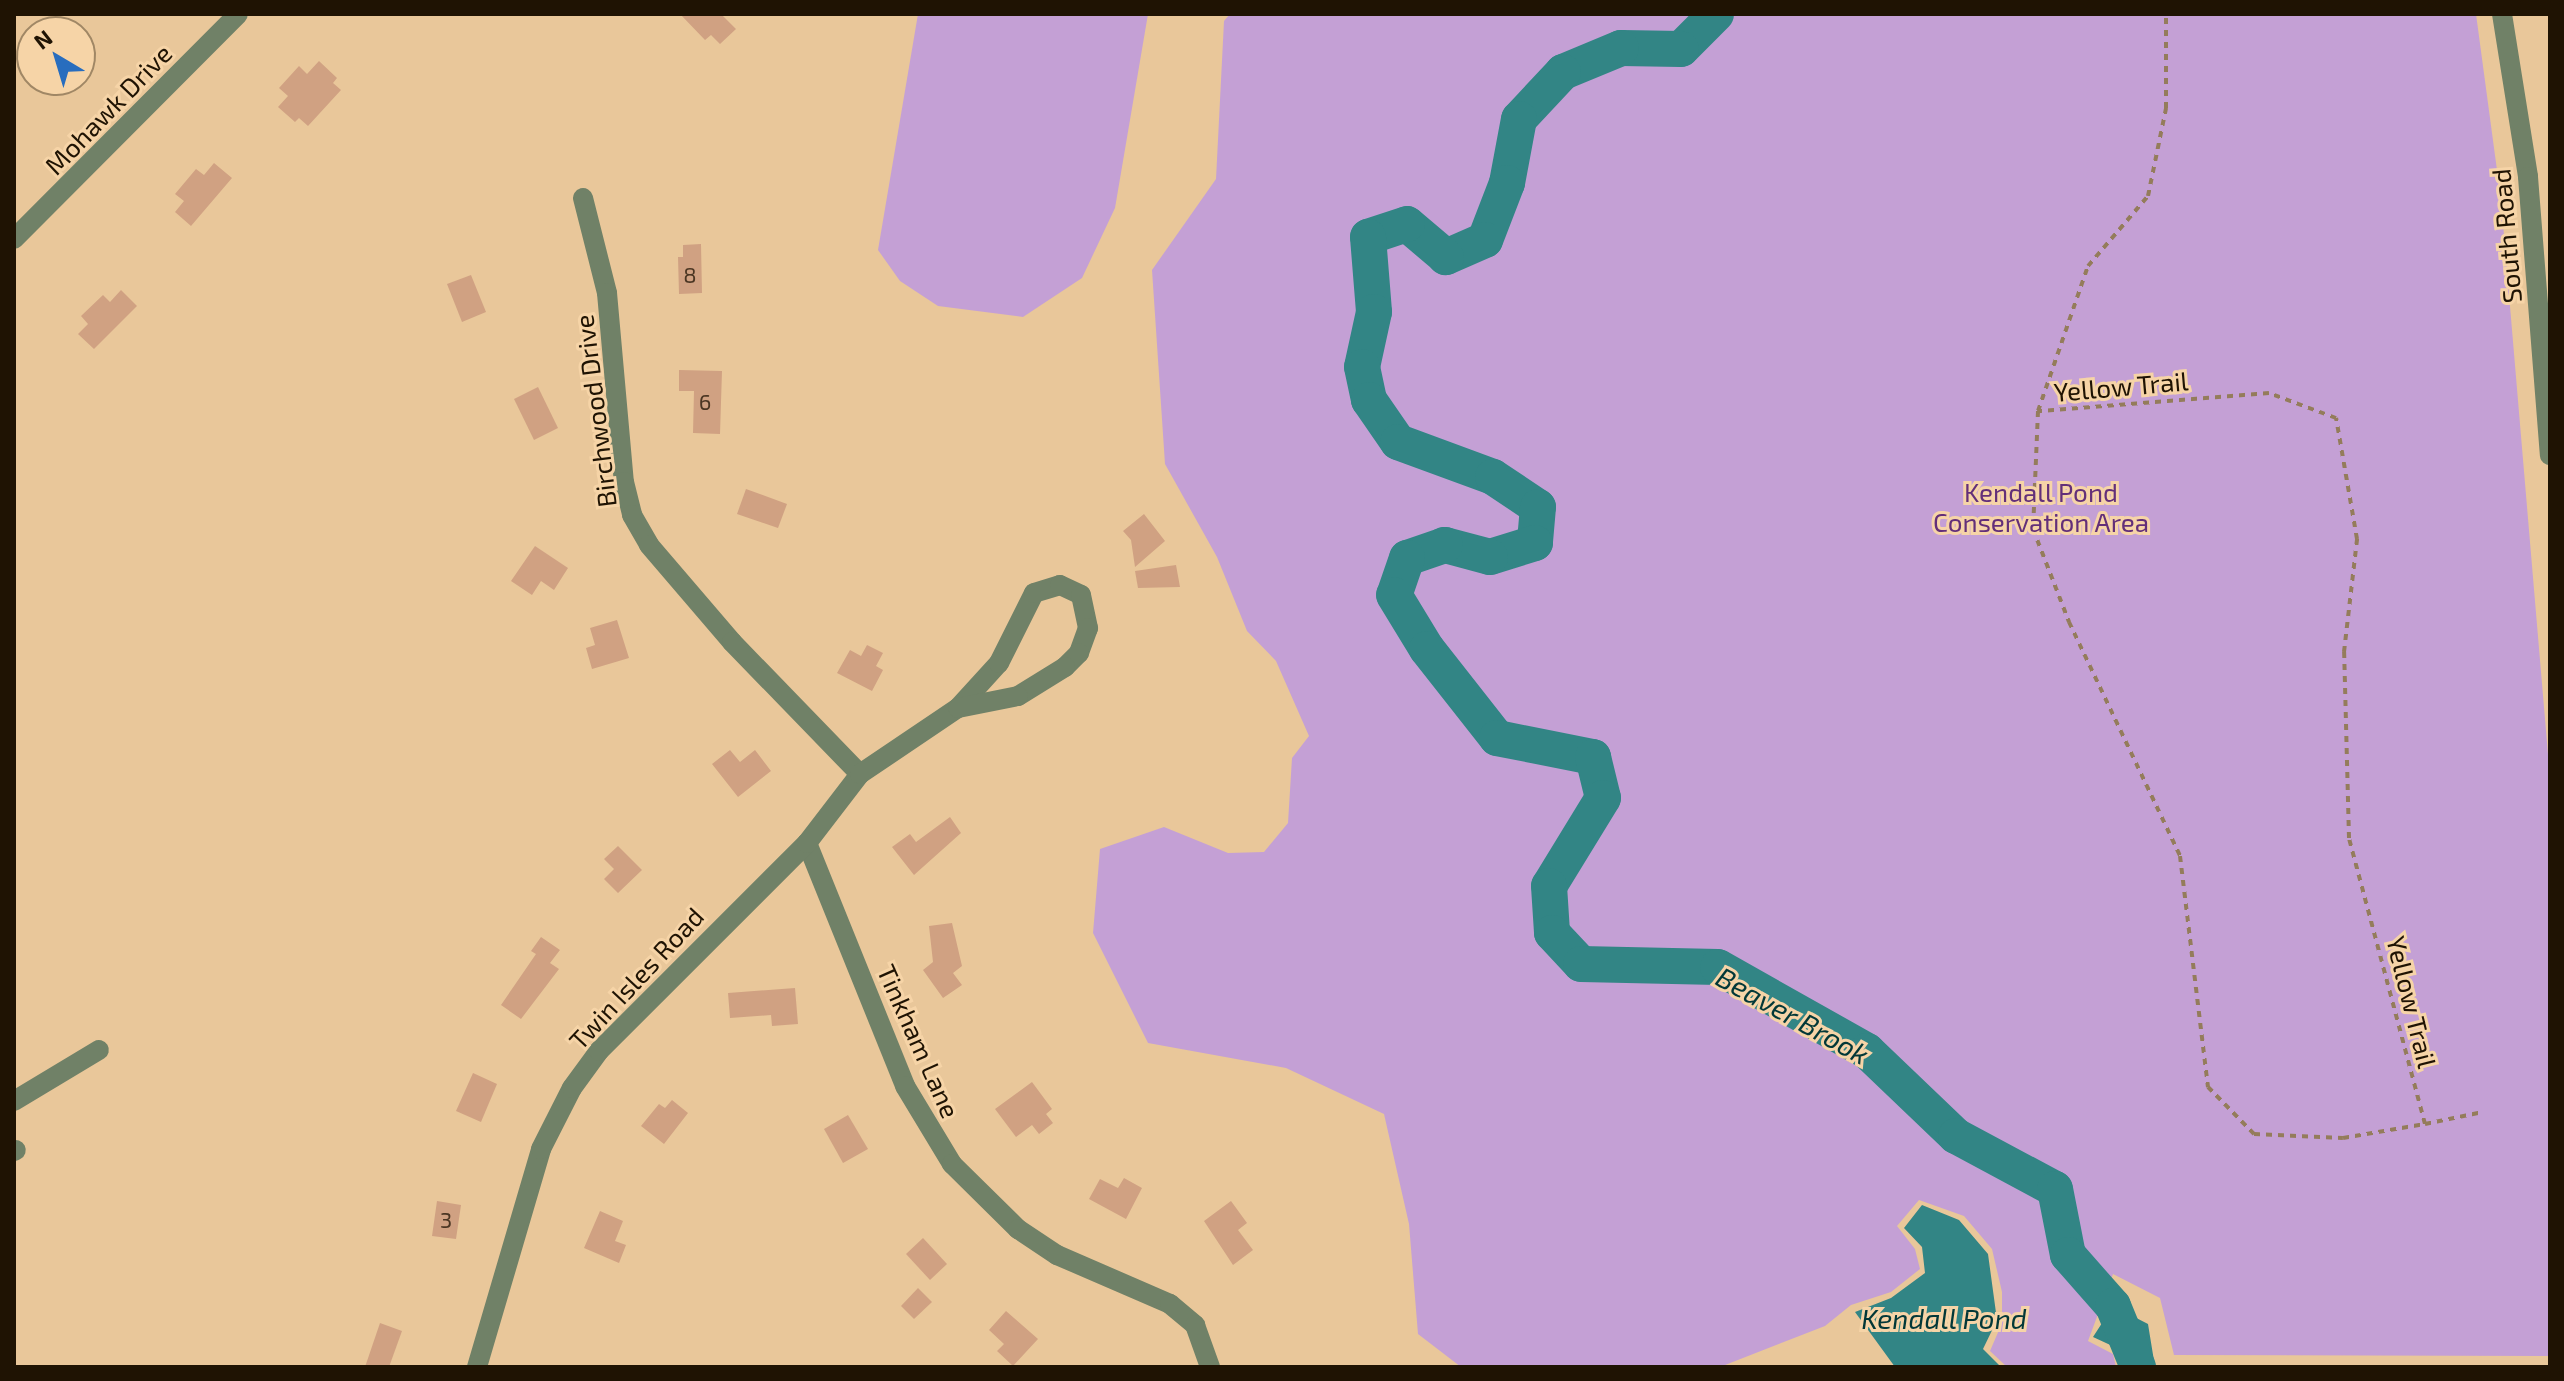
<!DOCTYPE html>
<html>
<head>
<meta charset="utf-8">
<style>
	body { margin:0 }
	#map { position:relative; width:2564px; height:1381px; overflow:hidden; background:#e9c79a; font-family:"Exo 2",sans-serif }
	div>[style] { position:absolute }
	.green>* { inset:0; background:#c4a0d5 }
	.water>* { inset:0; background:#328585 }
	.river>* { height:36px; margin:-18px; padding:0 18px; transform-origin:18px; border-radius:18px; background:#328585 }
	.building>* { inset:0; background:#d0a182 }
	.path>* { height:4px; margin-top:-2px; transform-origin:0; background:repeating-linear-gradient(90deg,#947c5b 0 6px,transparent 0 12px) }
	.minor>* { height:20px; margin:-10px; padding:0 10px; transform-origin:10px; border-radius:10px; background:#708167 }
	span { translate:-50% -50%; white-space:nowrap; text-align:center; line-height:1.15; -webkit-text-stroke:6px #f6d4a7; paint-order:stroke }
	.number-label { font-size:22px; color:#4b3623 }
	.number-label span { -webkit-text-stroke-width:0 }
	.street-label { font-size:26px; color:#1f1303 }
	.park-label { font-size:26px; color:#632f79 }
	.water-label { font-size:28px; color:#023838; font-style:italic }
	.frame { position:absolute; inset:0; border:16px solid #1f1303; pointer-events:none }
	.north { position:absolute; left:16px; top:16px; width:80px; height:80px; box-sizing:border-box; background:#f6d4a7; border:2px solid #a08765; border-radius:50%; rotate:322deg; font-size:22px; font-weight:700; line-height:32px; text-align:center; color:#1f1303 }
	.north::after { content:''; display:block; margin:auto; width:28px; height:36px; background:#286dbe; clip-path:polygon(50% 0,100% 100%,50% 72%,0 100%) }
</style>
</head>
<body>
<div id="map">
	<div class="green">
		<div style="clip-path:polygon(918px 14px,1148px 14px,1115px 208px,1082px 278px,1023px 317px,938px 306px,900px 281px,878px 250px)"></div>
		<div style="clip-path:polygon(1230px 14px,2476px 14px,2501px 200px,2550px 778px,2550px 1356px,2174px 1355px,2160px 1298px,2113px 1274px,2088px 1341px,2113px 1354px,2116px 1367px,2007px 1367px,1990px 1351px,2002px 1323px,2002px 1292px,1992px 1249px,1964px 1216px,1919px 1200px,1897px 1226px,1915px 1249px,1920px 1269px,1891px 1292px,1851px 1305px,1825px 1326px,1720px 1367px,1461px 1367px,1418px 1334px,1409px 1224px,1384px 1114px,1286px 1068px,1148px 1043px,1093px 933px,1100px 849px,1164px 827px,1228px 853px,1264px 852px,1288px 823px,1292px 758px,1309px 736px,1276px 661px,1247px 631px,1217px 557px,1165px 464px,1152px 270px,1216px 179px,1224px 21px)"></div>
	</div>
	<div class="water">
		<div style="clip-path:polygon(1922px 1205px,1959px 1220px,1988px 1254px,1997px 1320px,1983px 1349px,2001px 1367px,1895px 1367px,1855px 1312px,1891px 1298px,1925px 1273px,1922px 1247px,1904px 1228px)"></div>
		<div style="clip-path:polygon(2113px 1306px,2148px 1324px,2155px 1367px,2123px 1367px,2119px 1349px,2093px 1337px)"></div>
	</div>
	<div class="river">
		<div style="left:1716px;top:14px;width:49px;rotate:135deg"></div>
		<div style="left:1681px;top:49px;width:60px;rotate:-179deg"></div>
		<div style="left:1621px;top:48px;width:63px;rotate:157.5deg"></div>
		<div style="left:1563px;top:72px;width:64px;rotate:133.1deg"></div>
		<div style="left:1519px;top:119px;width:65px;rotate:100.6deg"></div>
		<div style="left:1507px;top:183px;width:61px;rotate:111.1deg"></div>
		<div style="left:1485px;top:240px;width:43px;rotate:156.4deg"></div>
		<div style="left:1446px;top:257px;width:51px;rotate:-139.8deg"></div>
		<div style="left:1407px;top:224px;width:41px;rotate:161.6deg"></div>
		<div style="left:1368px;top:237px;width:75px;rotate:85.4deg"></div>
		<div style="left:1374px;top:312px;width:56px;rotate:102.3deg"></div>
		<div style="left:1362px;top:367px;width:34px;rotate:78deg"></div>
		<div style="left:1369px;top:400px;width:51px;rotate:55.4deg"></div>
		<div style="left:1398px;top:442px;width:101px;rotate:20.2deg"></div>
		<div style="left:1493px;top:477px;width:54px;rotate:33.7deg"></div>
		<div style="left:1538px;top:507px;width:36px;rotate:95deg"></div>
		<div style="left:1535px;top:543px;width:47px;rotate:162.7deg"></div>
		<div style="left:1490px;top:557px;width:47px;rotate:-165.1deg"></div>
		<div style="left:1445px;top:545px;width:40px;rotate:161.1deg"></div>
		<div style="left:1407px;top:558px;width:39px;rotate:109deg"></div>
		<div style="left:1394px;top:595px;width:63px;rotate:58.6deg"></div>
		<div style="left:1427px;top:649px;width:113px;rotate:51.8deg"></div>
		<div style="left:1497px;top:738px;width:98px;rotate:11.2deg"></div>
		<div style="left:1593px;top:757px;width:42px;rotate:76.3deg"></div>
		<div style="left:1603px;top:798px;width:103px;rotate:121.5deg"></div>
		<div style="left:1549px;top:886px;width:47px;rotate:86.3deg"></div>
		<div style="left:1552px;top:933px;width:42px;rotate:46.9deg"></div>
		<div style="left:1581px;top:964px;width:137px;rotate:1.3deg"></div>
		<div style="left:1718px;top:967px;width:171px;rotate:29.4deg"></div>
		<div style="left:1867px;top:1051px;width:123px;rotate:43.7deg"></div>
		<div style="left:1956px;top:1136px;width:112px;rotate:28.2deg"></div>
		<div style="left:2055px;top:1189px;width:67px;rotate:78.9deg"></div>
		<div style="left:2068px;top:1255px;width:68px;rotate:48.6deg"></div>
		<div style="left:2113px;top:1306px;width:66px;rotate:67.7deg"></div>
	</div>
	<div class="building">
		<div style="clip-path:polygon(680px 14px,721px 14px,736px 29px,720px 44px,711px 35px,705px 40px)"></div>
		<div style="clip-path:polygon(319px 61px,337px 78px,333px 83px,341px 90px,308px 126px,299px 118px,295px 122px,278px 107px,288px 96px,279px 88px,299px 66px,307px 74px)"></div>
		<div style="clip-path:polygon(214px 163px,232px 178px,191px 226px,175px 212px,184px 201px,175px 194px,196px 169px,204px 175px)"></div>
		<div style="clip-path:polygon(701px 244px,702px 293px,679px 294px,678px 257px,683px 257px,683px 245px)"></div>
		<div style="clip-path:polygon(471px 275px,486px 312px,462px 322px,447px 284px)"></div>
		<div style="clip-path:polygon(121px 290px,137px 306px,94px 349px,78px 334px,88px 324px,81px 316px,103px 295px,110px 302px)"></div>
		<div style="clip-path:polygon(679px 370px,722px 371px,720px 434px,693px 433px,694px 391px,679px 391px)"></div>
		<div style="clip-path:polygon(538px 387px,558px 428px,534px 440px,514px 399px)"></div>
		<div style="clip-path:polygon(746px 489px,787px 504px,778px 528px,737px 514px)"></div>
		<div style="clip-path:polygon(1144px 514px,1165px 541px,1135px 567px,1131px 540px,1123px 531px)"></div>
		<div style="clip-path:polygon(535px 546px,568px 568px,554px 590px,541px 581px,532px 595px,511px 581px)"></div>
		<div style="clip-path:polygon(1176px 565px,1180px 587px,1138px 588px,1135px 571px)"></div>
		<div style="clip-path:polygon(617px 620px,629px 658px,592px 669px,586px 648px,595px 645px,590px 628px)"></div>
		<div style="clip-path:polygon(867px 645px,883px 653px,876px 666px,883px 670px,872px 691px,837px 673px,850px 650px,861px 656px)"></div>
		<div style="clip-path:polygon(730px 750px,740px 762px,755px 750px,771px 771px,738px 797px,712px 764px)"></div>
		<div style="clip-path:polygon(950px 817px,961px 833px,914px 875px,892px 847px,910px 834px,916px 842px)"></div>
		<div style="clip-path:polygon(618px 846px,642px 870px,618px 893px,604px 879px,614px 869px,604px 859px)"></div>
		<div style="clip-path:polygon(952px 923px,962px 966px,953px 973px,962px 985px,943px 998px,923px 970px,933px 962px,929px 926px)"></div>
		<div style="clip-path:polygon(541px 937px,560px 950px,550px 963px,559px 969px,521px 1019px,501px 1005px,536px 954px,531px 951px)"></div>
		<div style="clip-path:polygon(795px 988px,798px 1024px,772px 1026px,771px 1015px,730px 1018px,728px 993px)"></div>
		<div style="clip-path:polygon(473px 1073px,497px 1084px,481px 1122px,456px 1111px)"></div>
		<div style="clip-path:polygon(1032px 1082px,1052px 1109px,1046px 1114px,1053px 1123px,1039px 1134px,1032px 1125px,1016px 1137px,995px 1109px)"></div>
		<div style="clip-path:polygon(672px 1100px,688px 1113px,664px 1144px,641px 1126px,659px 1104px,665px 1108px)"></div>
		<div style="clip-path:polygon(848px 1115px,868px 1149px,843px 1163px,824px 1129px)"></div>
		<div style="clip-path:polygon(1124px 1178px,1142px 1188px,1126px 1219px,1089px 1199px,1100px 1179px,1118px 1188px)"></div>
		<div style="clip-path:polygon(437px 1201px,461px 1205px,456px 1239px,432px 1236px)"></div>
		<div style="clip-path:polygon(1231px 1201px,1247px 1223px,1238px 1230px,1253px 1250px,1233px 1265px,1204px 1221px)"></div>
		<div style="clip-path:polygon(600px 1211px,623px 1221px,615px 1241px,626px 1245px,619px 1263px,584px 1248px)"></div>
		<div style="clip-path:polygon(923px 1238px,947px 1264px,930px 1280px,906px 1254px)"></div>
		<div style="clip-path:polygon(918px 1288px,932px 1302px,914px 1319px,901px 1306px)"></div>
		<div style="clip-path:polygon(1006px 1311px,1038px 1339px,1013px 1366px,997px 1351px,1004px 1344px,989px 1330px)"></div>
		<div style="clip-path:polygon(380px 1323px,402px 1331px,389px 1367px,365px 1367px)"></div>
	</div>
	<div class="path">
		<div style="left:2038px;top:411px;width:153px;rotate:-71deg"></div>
		<div style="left:2088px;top:266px;width:92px;rotate:-49.4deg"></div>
		<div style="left:2148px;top:196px;width:90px;rotate:-78.4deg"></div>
		<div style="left:2166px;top:108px;width:94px;rotate:-90deg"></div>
		<div style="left:2425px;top:1124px;width:296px;rotate:-104.9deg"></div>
		<div style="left:2349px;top:838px;width:186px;rotate:-91.5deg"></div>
		<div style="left:2344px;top:652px;width:114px;rotate:-83.4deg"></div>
		<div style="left:2357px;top:539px;width:123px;rotate:-99.8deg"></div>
		<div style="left:2336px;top:418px;width:72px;rotate:-159.5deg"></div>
		<div style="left:2269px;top:393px;width:232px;rotate:175.5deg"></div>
		<div style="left:2038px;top:411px;width:118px;rotate:92.4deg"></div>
		<div style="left:2033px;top:529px;width:100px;rotate:68.8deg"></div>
		<div style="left:2069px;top:622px;width:259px;rotate:64.6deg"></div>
		<div style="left:2180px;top:856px;width:233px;rotate:83.1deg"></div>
		<div style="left:2208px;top:1087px;width:66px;rotate:45.6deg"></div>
		<div style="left:2254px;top:1134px;width:89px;rotate:2.6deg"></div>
		<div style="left:2343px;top:1138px;width:83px;rotate:-9.7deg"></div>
		<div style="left:2425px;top:1124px;width:59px;rotate:-11.7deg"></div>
	</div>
	<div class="minor">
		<div style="left:2502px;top:14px;width:165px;rotate:80.9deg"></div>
		<div style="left:2528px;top:177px;width:279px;rotate:85.5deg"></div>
		<div style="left:583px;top:198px;width:98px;rotate:75.8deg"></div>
		<div style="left:607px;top:293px;width:190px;rotate:84.9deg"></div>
		<div style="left:624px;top:482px;width:34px;rotate:76deg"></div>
		<div style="left:632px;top:515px;width:34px;rotate:60deg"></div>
		<div style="left:649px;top:545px;width:128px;rotate:49.4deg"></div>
		<div style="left:732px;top:642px;width:184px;rotate:45.9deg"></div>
		<div style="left:14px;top:239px;width:317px;rotate:-45.1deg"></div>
		<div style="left:807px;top:843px;width:262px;rotate:68deg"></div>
		<div style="left:905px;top:1086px;width:91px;rotate:58.9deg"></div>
		<div style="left:952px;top:1164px;width:93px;rotate:44.6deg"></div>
		<div style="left:1018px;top:1229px;width:47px;rotate:33.7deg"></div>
		<div style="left:1057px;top:1255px;width:123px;rotate:23.4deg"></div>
		<div style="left:1170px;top:1304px;width:33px;rotate:40deg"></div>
		<div style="left:1195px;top:1325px;width:45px;rotate:70.3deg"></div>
		<div style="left:14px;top:1101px;width:99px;rotate:-31deg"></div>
		<div style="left:14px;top:1151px;width:2px;rotate:-27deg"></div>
		<div style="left:477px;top:1367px;width:227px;rotate:-73.6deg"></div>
		<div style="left:541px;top:1149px;width:68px;rotate:-63.1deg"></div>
		<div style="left:572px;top:1088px;width:46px;rotate:-53.9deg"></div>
		<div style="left:599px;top:1051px;width:294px;rotate:-45deg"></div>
		<div style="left:807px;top:843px;width:87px;rotate:-52.5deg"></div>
		<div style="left:860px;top:774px;width:118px;rotate:-34deg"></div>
		<div style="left:958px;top:708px;width:61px;rotate:-47.7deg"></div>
		<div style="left:999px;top:663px;width:78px;rotate:-63.4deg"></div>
		<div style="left:1034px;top:593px;width:27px;rotate:-17deg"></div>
		<div style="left:1060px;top:585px;width:23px;rotate:25deg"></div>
		<div style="left:1081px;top:595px;width:34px;rotate:78deg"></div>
		<div style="left:1088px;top:628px;width:27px;rotate:110deg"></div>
		<div style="left:1079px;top:653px;width:20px;rotate:135deg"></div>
		<div style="left:1065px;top:667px;width:55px;rotate:148.3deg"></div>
		<div style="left:1018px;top:696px;width:61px;rotate:168.7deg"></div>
	</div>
	<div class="number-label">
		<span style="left:690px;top:275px">8</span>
		<span style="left:705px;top:402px">6</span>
		<span style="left:446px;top:1220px">3</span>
	</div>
	<div class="street-label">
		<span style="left:108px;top:109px;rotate:-46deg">Mohawk Drive</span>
		<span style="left:2506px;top:236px;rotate:-95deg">South Road</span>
		<span style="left:2121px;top:386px;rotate:-5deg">Yellow Trail</span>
		<span style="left:595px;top:411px;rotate:-97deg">Birchwood Drive</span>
		<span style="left:636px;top:978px;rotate:-47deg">Twin Isles Road</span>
		<span style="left:2412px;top:1002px;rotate:76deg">Yellow Trail</span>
		<span style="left:919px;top:1041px;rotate:66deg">Tinkham Lane</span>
	</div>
	<div class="park-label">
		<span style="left:2041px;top:507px">Kendall Pond<br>Conservation Area</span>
	</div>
	<div class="water-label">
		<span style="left:1793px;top:1015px;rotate:29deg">Beaver Brook</span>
		<span style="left:1944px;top:1318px">Kendall Pond</span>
	</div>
	<div class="frame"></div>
	<div class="north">N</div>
</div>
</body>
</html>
